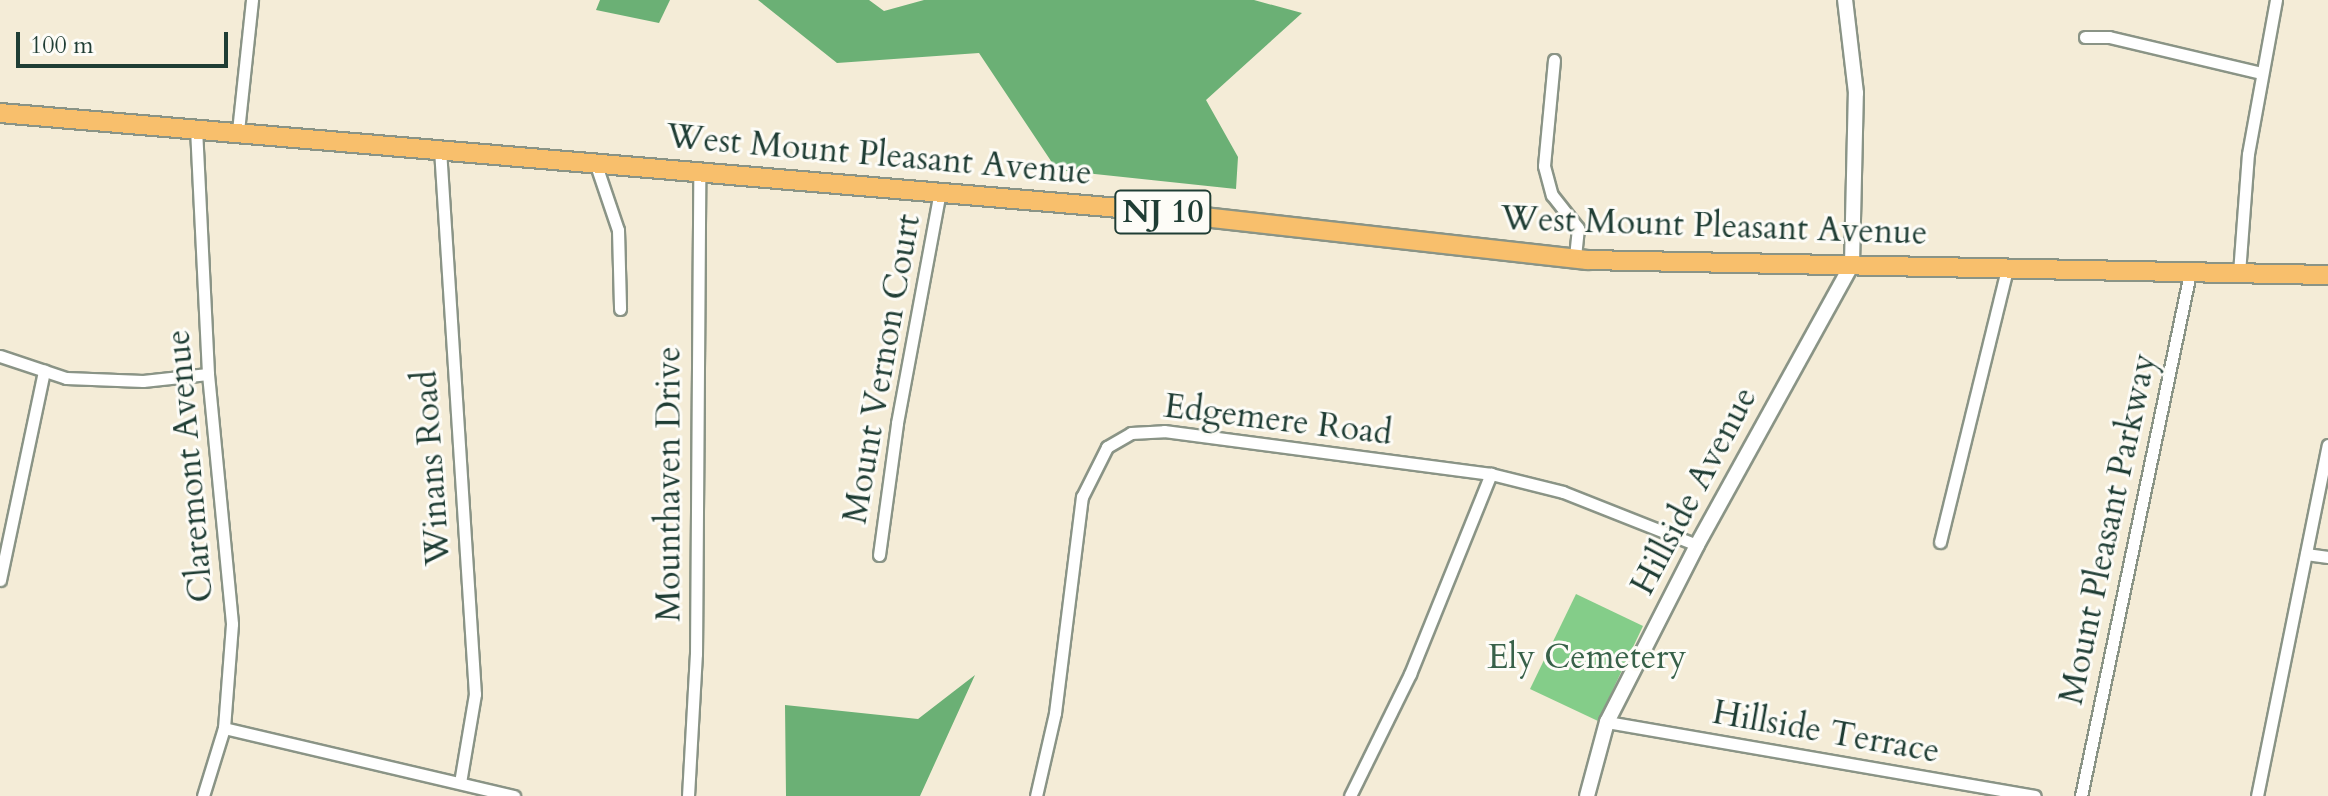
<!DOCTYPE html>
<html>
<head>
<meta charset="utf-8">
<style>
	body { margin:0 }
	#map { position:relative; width:2328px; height:796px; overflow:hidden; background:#f4ecd7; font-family:Cardo,serif }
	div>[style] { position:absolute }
	.green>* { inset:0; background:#84cd89 }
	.forest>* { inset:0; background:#6bb075 }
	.roads { filter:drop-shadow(2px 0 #8a9486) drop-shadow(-2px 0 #8a9486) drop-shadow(0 2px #8a9486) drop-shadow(0 -2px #8a9486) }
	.minor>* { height:11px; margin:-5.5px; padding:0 5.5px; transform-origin:5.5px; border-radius:5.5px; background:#fff }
	.tertiary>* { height:14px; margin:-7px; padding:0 7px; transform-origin:7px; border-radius:7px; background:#fff }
	.primary>* { height:18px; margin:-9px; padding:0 9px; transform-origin:9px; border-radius:9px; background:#f8bf6c }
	span { translate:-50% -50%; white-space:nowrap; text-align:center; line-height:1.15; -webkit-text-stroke:6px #fdfcf7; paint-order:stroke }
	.shield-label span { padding:2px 6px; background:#fdfcf7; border:2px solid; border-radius:6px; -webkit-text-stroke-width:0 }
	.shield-label { font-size:32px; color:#1f3d34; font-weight:700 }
	.street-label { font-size:34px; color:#1f3d34 }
	.park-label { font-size:34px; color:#386149 }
	.scale { position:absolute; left:16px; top:32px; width:212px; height:36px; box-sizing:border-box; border:4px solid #1f3d34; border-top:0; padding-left:10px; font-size:24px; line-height:28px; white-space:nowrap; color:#1f3d34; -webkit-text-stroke:6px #fdfcf7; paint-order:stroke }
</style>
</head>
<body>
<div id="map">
	<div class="green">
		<div style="clip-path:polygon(1576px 594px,1643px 626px,1598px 721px,1530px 689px)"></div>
	</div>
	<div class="forest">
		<div style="clip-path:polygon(600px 0,670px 0,659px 23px,596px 10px)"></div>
		<div style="clip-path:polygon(758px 0,869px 0,884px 11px,924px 0,1254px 0,1302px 13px,1206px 100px,1238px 157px,1236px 189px,1057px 170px,979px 53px,837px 63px)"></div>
		<div style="clip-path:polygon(975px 675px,920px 796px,786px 796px,785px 705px,918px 719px)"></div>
	</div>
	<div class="roads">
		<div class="minor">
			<div style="left:2085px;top:37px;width:24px"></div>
			<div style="left:2109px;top:37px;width:156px;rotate:13.3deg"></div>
			<div style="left:1554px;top:60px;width:106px;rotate:95.4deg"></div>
			<div style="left:1544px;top:166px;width:30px;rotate:75deg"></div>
			<div style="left:1552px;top:195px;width:42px;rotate:51.8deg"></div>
			<div style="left:1578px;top:228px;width:31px;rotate:96deg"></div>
			<div style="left:196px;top:128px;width:246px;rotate:87.2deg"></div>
			<div style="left:208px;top:374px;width:251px;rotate:84.5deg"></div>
			<div style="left:232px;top:624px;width:104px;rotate:94.4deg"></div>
			<div style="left:224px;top:728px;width:71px;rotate:107.2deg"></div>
			<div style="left:238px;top:131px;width:132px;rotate:-83.9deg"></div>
			<div style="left:440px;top:149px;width:546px;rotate:86.33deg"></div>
			<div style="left:475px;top:694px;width:90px;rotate:99.6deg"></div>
			<div style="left:595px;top:162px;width:72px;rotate:71.3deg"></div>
			<div style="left:618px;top:230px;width:79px;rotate:88.5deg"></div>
			<div style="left:2239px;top:273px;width:119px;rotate:-85.7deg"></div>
			<div style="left:2248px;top:154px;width:157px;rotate:-79.7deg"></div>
			<div style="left:0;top:356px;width:70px;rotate:18.4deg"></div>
			<div style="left:66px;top:378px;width:77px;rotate:2.2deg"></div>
			<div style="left:143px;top:381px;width:65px;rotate:-6.1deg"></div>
			<div style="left:1940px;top:542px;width:281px;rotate:-76.2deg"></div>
			<div style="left:2306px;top:554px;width:22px;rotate:8deg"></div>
			<div style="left:879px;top:555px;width:133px;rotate:-82.2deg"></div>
			<div style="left:897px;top:423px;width:235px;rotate:-79.5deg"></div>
			<div style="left:0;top:580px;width:214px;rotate:-78.1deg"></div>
			<div style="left:1607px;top:722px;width:434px;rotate:9.8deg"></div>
			<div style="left:224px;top:728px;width:298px;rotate:13.2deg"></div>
			<div style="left:688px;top:796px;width:142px;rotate:-86.8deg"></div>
			<div style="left:696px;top:654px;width:483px;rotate:-89.6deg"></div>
			<div style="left:1036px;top:796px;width:85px;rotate:-77.1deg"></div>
			<div style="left:1055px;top:713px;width:218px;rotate:-82.9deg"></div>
			<div style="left:1082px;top:497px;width:56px;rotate:-63.4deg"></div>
			<div style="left:1107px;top:447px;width:28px;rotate:-30deg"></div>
			<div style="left:1131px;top:433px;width:33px;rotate:-3deg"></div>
			<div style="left:1164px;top:431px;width:330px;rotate:7.5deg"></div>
			<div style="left:1491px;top:474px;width:74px;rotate:14deg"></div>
			<div style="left:1563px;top:492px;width:144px;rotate:21.6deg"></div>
			<div style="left:1350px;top:796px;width:136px;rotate:-63.8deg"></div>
			<div style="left:1410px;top:674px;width:216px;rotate:-68deg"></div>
			<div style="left:2081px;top:796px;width:534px;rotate:-78.23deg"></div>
			<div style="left:2257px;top:796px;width:358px;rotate:-78.6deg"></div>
		</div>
		<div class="tertiary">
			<div style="left:1587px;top:796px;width:77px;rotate:-74.9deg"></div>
			<div style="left:1607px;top:722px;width:199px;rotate:-63deg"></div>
			<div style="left:1697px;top:545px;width:321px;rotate:-61.1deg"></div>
			<div style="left:1852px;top:264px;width:171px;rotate:-88.7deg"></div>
			<div style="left:1856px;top:93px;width:94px;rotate:-96.7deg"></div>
		</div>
		<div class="primary">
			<div style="left:0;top:113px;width:1136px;rotate:4.85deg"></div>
			<div style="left:1132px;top:209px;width:458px;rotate:6.4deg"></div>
			<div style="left:1587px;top:260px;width:741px;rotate:1.16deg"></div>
		</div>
	</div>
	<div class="shield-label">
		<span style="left:1163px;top:212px">NJ 10</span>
	</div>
	<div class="street-label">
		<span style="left:879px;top:155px;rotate:5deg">West Mount Pleasant Avenue</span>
		<span style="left:1714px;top:226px;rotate:2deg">West Mount Pleasant Avenue</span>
		<span style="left:882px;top:369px;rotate:-80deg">Mount Vernon Court</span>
		<span style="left:1278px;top:420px;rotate:7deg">Edgemere Road</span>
		<span style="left:190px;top:466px;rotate:-95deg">Claremont Avenue</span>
		<span style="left:432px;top:468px;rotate:-94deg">Winans Road</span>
		<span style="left:669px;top:484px;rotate:-90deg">Mounthaven Drive</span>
		<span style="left:1694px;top:491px;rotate:-62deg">Hillside Avenue</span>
		<span style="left:2108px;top:529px;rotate:-78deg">Mount Pleasant Parkway</span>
		<span style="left:1826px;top:732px;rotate:10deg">Hillside Terrace</span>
	</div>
	<div class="park-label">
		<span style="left:1587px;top:658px">Ely Cemetery</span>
	</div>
	<div class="scale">100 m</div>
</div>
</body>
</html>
